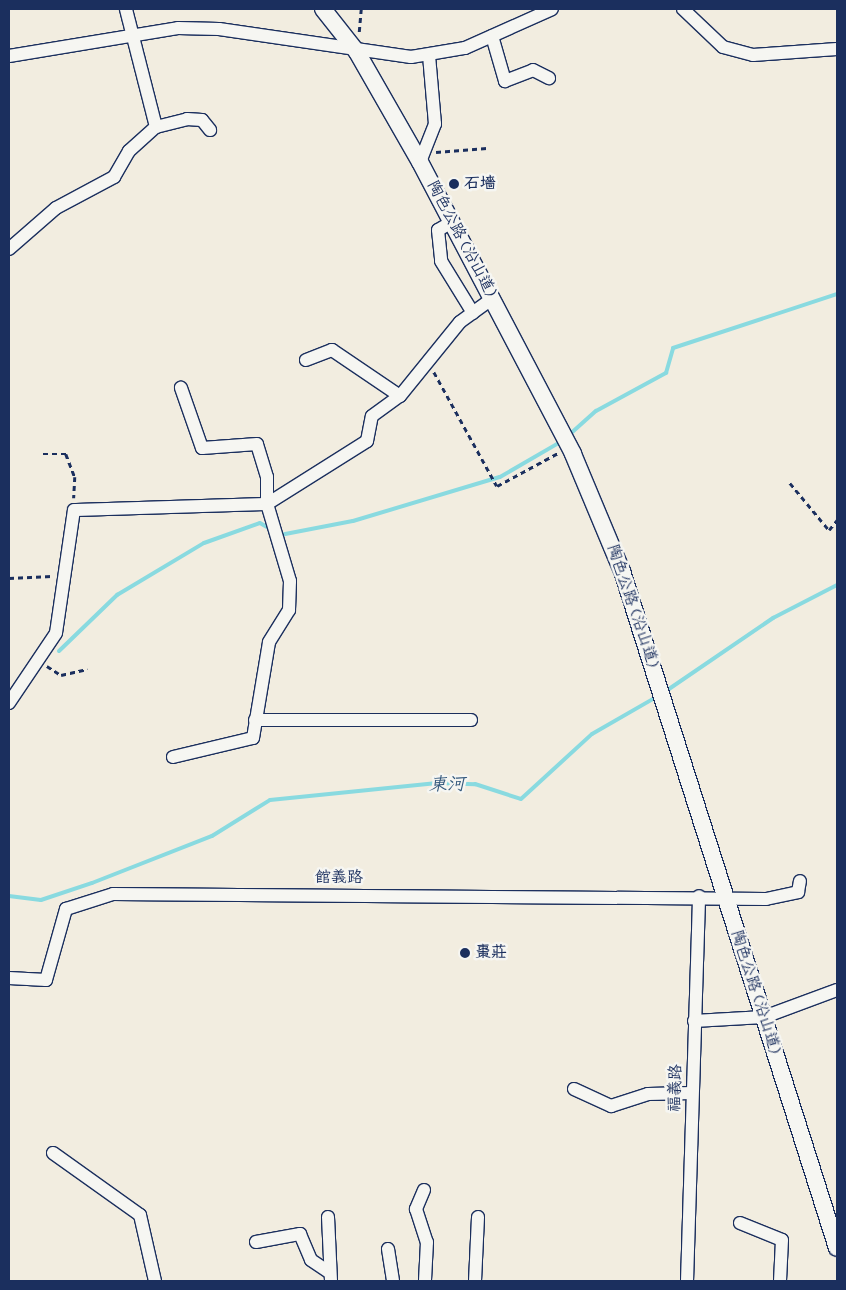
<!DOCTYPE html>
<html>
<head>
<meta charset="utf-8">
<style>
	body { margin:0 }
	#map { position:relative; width:846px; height:1290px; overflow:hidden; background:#f2ede0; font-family:Mynerve,"LXGW WenKai TC",sans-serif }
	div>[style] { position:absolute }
	.stream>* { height:4px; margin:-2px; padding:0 2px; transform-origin:2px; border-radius:2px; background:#89dae0 }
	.path>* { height:2.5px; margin-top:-1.25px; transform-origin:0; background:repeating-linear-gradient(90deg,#1b2f5e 0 5px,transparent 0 9px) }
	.roads { filter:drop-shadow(1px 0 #1b2f5e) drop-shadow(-1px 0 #1b2f5e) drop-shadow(0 1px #1b2f5e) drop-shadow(0 -1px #1b2f5e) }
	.minor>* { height:12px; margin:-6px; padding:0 6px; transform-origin:6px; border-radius:6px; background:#f6f6f2 }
	.major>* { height:16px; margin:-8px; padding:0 8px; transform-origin:8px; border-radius:8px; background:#f6f6f2 }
	.dots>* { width:14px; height:14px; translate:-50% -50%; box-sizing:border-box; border:2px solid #f6f6f2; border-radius:50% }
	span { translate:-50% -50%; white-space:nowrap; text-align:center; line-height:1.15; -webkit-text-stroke:5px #f6f6f2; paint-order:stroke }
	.poi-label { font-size:16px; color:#1b2f5e; font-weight:700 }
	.left { translate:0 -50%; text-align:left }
	.street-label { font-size:16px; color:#1b2f5e }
	.water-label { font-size:18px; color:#365a7e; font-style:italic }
	.frame { position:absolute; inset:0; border:10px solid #1b2f5e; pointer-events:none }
</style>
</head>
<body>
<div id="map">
	<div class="stream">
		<div style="left:569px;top:435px;width:36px;rotate:-42deg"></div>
		<div style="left:596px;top:411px;width:80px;rotate:-28.5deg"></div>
		<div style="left:666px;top:373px;width:26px;rotate:-74deg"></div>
		<div style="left:673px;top:348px;width:173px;rotate:-18.2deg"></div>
		<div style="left:280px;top:535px;width:74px;rotate:-10.9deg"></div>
		<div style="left:353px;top:521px;width:153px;rotate:-16.7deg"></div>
		<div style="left:500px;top:477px;width:72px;rotate:-30.1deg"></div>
		<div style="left:59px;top:651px;width:81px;rotate:-44deg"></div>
		<div style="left:117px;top:595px;width:101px;rotate:-30.9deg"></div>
		<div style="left:204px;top:543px;width:59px;rotate:-19.7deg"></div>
		<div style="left:260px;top:523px;width:14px;rotate:30deg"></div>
		<div style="left:666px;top:691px;width:130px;rotate:-34.3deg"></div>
		<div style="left:773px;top:618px;width:72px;rotate:-27.3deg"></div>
		<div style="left:9px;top:896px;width:32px;rotate:7deg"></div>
		<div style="left:41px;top:900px;width:54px;rotate:-18.4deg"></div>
		<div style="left:92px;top:883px;width:129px;rotate:-21.4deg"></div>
		<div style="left:212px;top:836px;width:68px;rotate:-31.8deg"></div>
		<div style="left:270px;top:800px;width:168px;rotate:-5.8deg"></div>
		<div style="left:437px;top:783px;width:38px;rotate:2deg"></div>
		<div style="left:475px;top:784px;width:48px;rotate:18.1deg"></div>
		<div style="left:521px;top:799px;width:96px;rotate:-42.5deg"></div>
		<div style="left:592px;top:734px;width:76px;rotate:-29.9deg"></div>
	</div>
	<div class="path">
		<div style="left:359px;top:32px;width:23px;rotate:-85deg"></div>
		<div style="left:436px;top:152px;width:51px;rotate:-4.5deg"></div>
		<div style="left:434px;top:372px;width:130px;rotate:61.1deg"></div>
		<div style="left:497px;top:486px;width:69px;rotate:-28.4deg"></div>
		<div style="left:43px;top:454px;width:23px"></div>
		<div style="left:66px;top:454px;width:25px;rotate:69deg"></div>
		<div style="left:75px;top:477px;width:21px;rotate:93deg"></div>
		<div style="left:790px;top:483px;width:61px;rotate:50.3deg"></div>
		<div style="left:829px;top:530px;width:13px;rotate:-51deg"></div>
		<div style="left:9px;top:578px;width:43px;rotate:-2.7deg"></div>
		<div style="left:47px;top:666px;width:17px;rotate:33deg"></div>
		<div style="left:61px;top:675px;width:27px;rotate:-13deg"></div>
	</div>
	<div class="roads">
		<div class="minor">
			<div style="left:683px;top:9px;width:55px;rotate:43.5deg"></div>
			<div style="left:723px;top:47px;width:31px;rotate:15deg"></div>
			<div style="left:753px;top:55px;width:84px;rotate:-4.1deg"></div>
			<div style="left:492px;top:36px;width:47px;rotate:73.9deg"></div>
			<div style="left:505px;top:81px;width:30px;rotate:-21deg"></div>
			<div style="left:533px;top:70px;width:18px;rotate:27deg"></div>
			<div style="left:9px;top:56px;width:171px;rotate:-9.4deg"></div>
			<div style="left:178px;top:28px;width:41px;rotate:1.4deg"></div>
			<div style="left:219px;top:29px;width:194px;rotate:8.3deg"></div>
			<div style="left:411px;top:57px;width:55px;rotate:-9.5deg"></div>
			<div style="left:465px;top:48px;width:95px;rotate:-24.1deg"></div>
			<div style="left:156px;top:127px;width:32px;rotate:-14deg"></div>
			<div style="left:187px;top:119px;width:15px;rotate:4deg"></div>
			<div style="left:202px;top:120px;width:13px;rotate:51deg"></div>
			<div style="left:420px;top:162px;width:41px;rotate:-68.5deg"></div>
			<div style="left:435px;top:124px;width:69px;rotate:-95deg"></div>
			<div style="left:452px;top:222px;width:16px;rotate:150deg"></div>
			<div style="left:438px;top:230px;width:31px;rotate:84deg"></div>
			<div style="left:441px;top:261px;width:61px;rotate:58.4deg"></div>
			<div style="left:9px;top:249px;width:62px;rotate:-41.1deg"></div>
			<div style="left:56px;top:208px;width:66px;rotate:-28.1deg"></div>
			<div style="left:114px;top:177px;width:30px;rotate:-60deg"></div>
			<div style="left:129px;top:151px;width:36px;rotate:-42deg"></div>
			<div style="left:156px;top:127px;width:122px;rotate:-104.3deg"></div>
			<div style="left:306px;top:360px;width:28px;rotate:-21deg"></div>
			<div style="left:332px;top:350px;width:82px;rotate:34.1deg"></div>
			<div style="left:9px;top:703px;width:84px;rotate:-56.1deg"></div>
			<div style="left:56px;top:633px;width:124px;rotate:-81.7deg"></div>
			<div style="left:74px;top:510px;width:193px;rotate:-1.8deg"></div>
			<div style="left:267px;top:504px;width:118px;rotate:-32.2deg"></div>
			<div style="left:367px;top:441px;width:25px;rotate:-79deg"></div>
			<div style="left:372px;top:416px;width:34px;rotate:-36deg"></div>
			<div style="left:400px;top:396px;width:95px;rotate:-51deg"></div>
			<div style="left:460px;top:322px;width:41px;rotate:-36deg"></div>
			<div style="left:255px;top:720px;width:216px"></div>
			<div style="left:173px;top:757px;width:82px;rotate:-13.4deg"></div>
			<div style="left:253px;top:738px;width:97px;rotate:-80.5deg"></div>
			<div style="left:269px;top:642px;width:38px;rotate:-58deg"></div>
			<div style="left:289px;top:610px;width:29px;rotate:-88deg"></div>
			<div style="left:290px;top:581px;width:80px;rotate:-106.6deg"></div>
			<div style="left:267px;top:504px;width:27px;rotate:-90deg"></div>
			<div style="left:267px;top:477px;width:34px;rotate:-107deg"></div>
			<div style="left:257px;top:444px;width:55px;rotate:175.8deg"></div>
			<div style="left:202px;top:448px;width:64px;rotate:-109.3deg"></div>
			<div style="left:9px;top:978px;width:37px;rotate:3deg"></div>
			<div style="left:46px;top:980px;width:74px;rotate:-74.3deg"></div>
			<div style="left:66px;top:909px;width:49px;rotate:-17.7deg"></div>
			<div style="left:113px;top:894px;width:653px;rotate:0.44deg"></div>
			<div style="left:766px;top:899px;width:33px;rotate:-12deg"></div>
			<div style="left:798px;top:892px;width:11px;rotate:-80deg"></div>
			<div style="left:694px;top:1021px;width:70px;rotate:-3.3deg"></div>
			<div style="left:764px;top:1017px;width:78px;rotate:-20.3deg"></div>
			<div style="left:574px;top:1089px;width:41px;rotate:24.7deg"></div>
			<div style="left:611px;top:1106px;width:39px;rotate:-18deg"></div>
			<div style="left:648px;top:1094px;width:44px;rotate:-1.3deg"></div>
			<div style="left:53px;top:1153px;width:107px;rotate:35.5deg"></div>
			<div style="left:140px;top:1215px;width:68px;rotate:77.2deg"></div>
			<div style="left:424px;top:1190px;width:21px;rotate:113deg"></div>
			<div style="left:416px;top:1209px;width:35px;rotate:72deg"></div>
			<div style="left:427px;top:1242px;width:39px;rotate:93deg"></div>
			<div style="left:328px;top:1217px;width:64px;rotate:87.3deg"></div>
			<div style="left:740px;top:1223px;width:45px;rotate:22deg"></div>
			<div style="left:782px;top:1240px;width:41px;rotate:92.8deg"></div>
			<div style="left:256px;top:1242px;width:45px;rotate:-10.3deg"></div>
			<div style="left:300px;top:1234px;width:28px;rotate:67deg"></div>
			<div style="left:311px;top:1260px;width:22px;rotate:34deg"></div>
			<div style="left:388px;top:1249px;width:32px;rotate:81deg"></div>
			<div style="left:475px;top:1281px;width:64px;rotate:-87.3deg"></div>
			<div style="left:687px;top:1281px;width:385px;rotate:-88.2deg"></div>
		</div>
		<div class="major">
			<div style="left:323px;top:9px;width:55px;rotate:51.7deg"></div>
			<div style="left:357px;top:52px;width:127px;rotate:60.2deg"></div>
			<div style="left:420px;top:162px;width:330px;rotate:62.3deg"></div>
			<div style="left:573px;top:454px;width:127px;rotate:67.3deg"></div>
			<div style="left:622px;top:571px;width:710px;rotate:72.38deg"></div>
		</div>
	</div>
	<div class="dots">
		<div style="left:454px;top:184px;background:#1b2f5e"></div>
		<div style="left:465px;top:953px;background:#1b2f5e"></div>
	</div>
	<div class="poi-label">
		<span class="left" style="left:464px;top:184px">石墻</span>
		<span class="left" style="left:475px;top:953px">棗莊</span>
	</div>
	<div class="street-label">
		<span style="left:461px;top:239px;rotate:62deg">陶色公路 (沿山道)</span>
		<span style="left:632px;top:606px;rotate:71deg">陶色公路 (沿山道)</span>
		<span style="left:339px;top:878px">館義路</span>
		<span style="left:755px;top:992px;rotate:72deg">陶色公路 (沿山道)</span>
		<span style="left:676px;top:1088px;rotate:-88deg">福義路</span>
	</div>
	<div class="water-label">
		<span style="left:447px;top:785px;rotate:-1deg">東河</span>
	</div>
	<div class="frame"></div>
</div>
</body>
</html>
